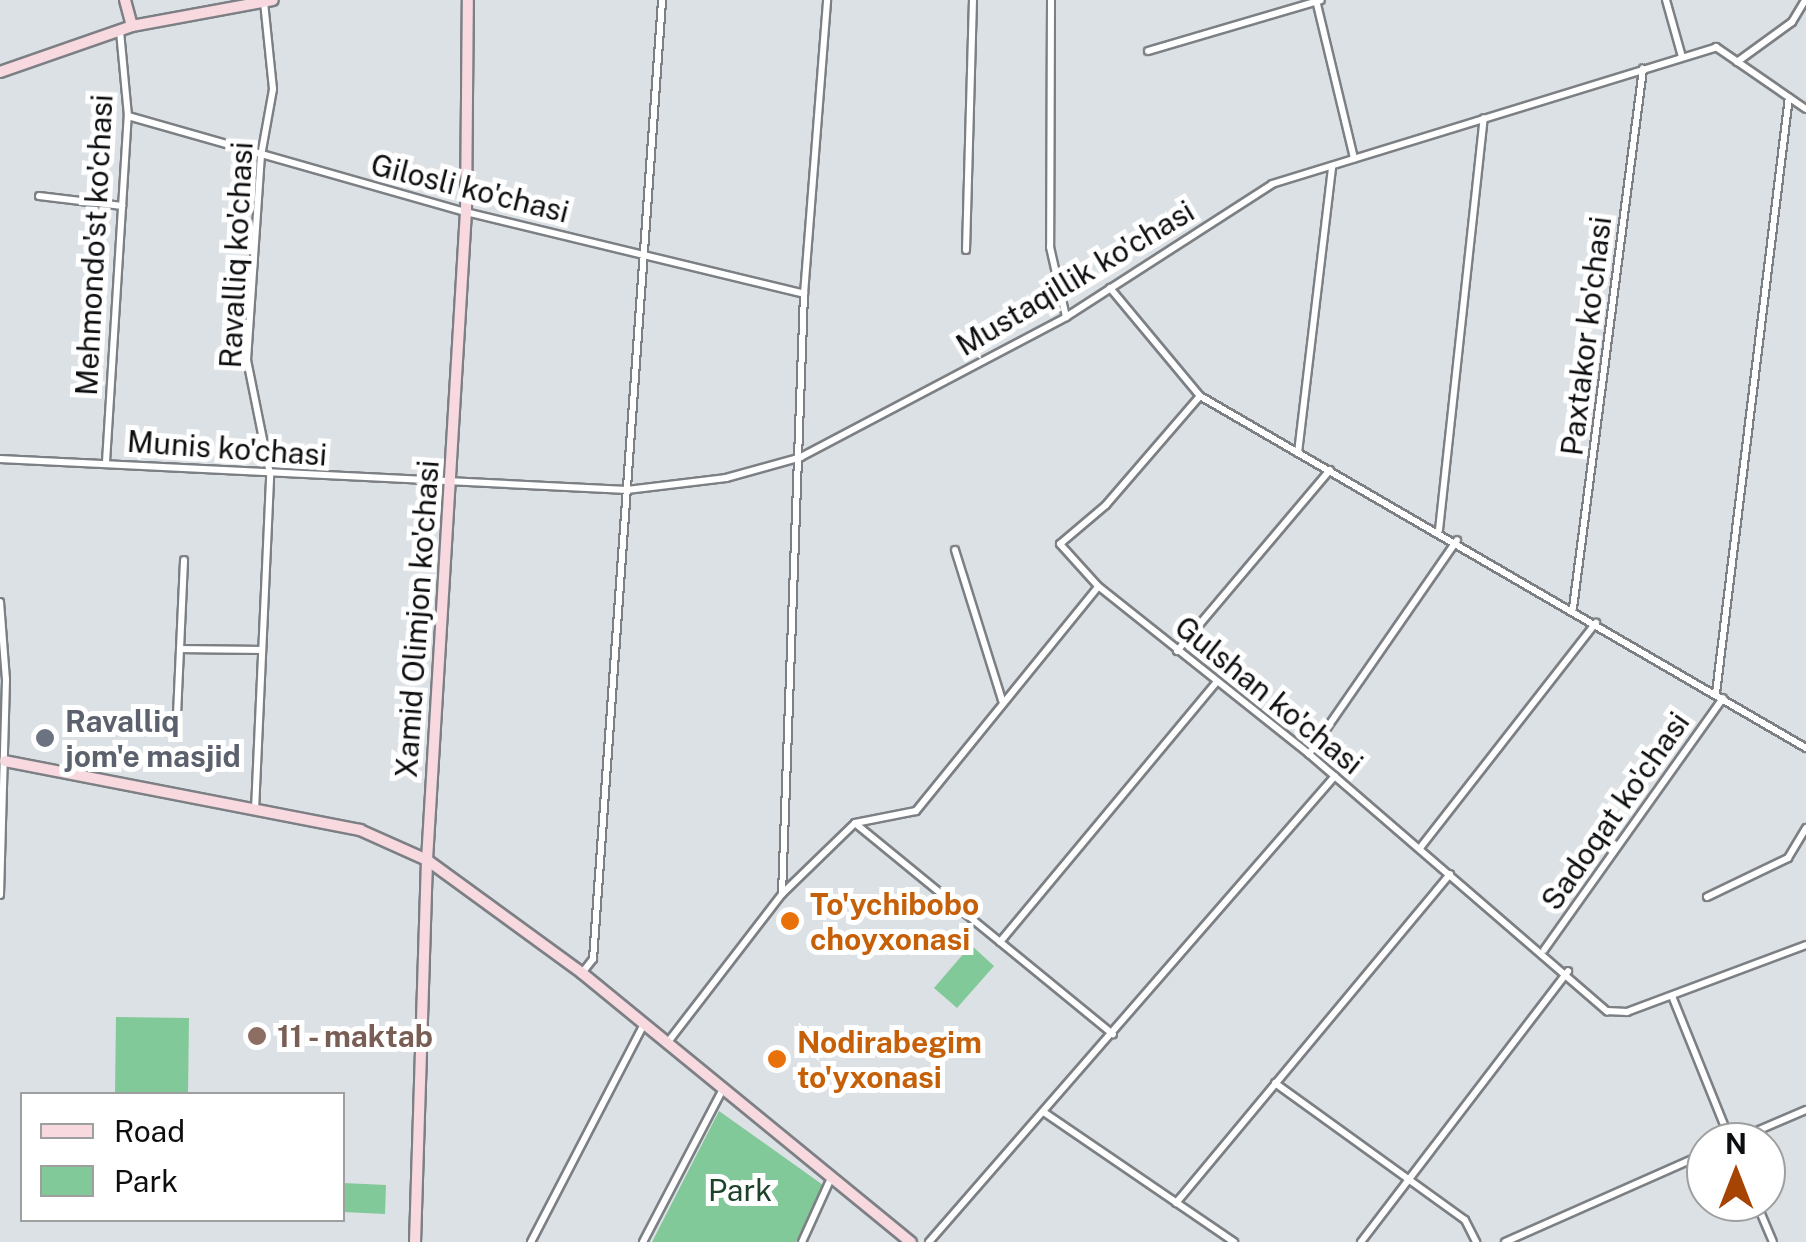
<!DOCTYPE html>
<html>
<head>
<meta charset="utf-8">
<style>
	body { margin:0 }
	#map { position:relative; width:1806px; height:1242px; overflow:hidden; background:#dce1e5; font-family:"Public Sans",sans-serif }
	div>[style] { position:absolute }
	.green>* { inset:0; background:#81c998 }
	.roads { filter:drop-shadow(2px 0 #7c8084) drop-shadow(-2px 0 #7c8084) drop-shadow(0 2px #7c8084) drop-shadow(0 -2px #7c8084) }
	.street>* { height:6px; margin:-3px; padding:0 3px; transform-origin:3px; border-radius:3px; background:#fff }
	.secondary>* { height:10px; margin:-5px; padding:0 5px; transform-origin:5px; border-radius:5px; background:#f8d9e0 }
	.dots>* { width:28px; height:28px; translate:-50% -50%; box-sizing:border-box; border:5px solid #fff; border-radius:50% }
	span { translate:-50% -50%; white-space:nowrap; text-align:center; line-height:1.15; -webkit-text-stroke:10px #fff; paint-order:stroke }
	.street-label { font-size:30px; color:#0d0e10 }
	.worship-label { font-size:30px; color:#5b616d; font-weight:700 }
	.left { translate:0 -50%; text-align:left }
	.food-label { font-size:30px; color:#c56008; font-weight:700 }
	.education-label { font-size:30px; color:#785e54; font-weight:700 }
	.park-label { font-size:30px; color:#1c422a }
	.legend { position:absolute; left:20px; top:1092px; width:325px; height:130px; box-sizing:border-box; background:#fff; border:2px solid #9e9f9f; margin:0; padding:12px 18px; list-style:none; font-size:30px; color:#0d0e10 }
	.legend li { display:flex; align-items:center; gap:20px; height:50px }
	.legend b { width:50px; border:2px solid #9e9f9f }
	.north { position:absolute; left:1686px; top:1122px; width:100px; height:100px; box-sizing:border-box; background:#fff; border:2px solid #9e9f9f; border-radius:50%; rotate:0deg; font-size:28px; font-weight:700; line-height:40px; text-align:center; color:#0d0e10 }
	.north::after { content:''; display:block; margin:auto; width:35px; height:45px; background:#a64404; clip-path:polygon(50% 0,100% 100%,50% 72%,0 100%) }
</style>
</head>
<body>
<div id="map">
	<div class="green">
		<div style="clip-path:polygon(971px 945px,994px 966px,957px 1008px,934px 988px)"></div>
		<div style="clip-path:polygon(116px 1017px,189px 1018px,188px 1094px,115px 1094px)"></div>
		<div style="clip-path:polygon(719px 1111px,823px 1185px,796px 1242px,652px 1242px)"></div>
		<div style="clip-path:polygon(343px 1183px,386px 1185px,385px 1214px,343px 1212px)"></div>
	</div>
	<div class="roads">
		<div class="street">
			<div style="left:1051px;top:0;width:247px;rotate:90.2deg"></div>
			<div style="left:1050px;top:247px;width:72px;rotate:77.1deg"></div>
			<div style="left:1316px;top:0;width:163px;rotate:76.5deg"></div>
			<div style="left:1666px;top:0;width:59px;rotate:74.3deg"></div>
			<div style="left:1148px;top:51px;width:180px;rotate:-16.4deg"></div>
			<div style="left:1737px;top:62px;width:68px;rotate:-36deg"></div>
			<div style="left:1792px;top:22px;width:26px;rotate:-59deg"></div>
			<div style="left:128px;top:116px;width:351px;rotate:15.9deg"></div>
			<div style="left:466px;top:212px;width:348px;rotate:13.6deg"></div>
			<div style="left:39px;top:196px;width:84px;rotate:6.9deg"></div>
			<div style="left:966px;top:250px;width:250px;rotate:-88.4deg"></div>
			<div style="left:1110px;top:288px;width:141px;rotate:50.2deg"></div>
			<div style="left:1200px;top:396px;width:701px;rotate:30.15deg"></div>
			<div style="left:1200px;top:396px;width:144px;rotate:130.8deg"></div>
			<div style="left:1106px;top:505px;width:60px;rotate:139.7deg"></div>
			<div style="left:1060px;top:544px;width:57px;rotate:47.9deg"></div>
			<div style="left:1098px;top:586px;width:270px;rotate:38.5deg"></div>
			<div style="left:1309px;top:754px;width:394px;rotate:40.8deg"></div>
			<div style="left:1607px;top:1011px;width:20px;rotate:3deg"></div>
			<div style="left:1627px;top:1012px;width:191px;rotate:-20.5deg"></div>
			<div style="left:1298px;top:453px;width:289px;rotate:-83.2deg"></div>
			<div style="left:0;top:459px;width:628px;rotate:2.83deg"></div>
			<div style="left:627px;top:490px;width:100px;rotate:-6.9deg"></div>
			<div style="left:726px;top:478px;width:78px;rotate:-15.6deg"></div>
			<div style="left:801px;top:457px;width:300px;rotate:-27.8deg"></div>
			<div style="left:1066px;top:317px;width:245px;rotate:-32.8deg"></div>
			<div style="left:1272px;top:184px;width:465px;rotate:-17.1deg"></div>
			<div style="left:1716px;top:47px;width:109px;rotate:34.6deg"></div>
			<div style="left:106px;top:462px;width:347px;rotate:-86.4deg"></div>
			<div style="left:128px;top:116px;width:85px;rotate:-95.4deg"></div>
			<div style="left:1439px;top:530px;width:414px;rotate:-83.8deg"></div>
			<div style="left:955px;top:550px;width:160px;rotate:72.6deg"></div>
			<div style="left:0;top:602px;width:78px;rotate:85.6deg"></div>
			<div style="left:6px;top:680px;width:215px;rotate:91.6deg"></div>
			<div style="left:1573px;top:608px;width:544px;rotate:-82.6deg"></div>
			<div style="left:180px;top:649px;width:82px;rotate:0.7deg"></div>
			<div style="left:1177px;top:651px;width:237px;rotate:-49.8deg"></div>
			<div style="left:1716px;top:693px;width:600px;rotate:-83.02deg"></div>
			<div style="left:177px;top:715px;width:155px;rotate:-87.4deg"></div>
			<div style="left:1309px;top:754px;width:260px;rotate:-55.3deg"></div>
			<div style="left:255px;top:810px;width:336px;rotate:-87.4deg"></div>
			<div style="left:270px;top:474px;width:116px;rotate:-101.4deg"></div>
			<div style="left:247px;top:360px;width:204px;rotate:-86.1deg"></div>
			<div style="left:261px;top:156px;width:68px;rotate:-79.8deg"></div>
			<div style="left:273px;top:89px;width:87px;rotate:-95.9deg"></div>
			<div style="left:856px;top:824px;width:332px;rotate:39.3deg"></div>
			<div style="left:1420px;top:848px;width:286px;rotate:-52deg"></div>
			<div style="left:783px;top:893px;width:100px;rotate:-44.2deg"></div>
			<div style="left:855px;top:823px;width:62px;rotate:-11.1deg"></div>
			<div style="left:916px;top:811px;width:289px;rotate:-50.9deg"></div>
			<div style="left:1707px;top:897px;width:90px;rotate:-25.7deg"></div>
			<div style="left:1788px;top:858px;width:35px;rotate:-59deg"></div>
			<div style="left:1000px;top:942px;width:337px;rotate:-50.2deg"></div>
			<div style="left:1544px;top:950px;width:309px;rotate:-54.6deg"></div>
			<div style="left:582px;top:973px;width:18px;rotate:-52deg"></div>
			<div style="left:593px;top:959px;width:961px;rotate:-85.88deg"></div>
			<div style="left:1672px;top:996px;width:157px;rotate:68deg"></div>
			<div style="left:668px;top:1042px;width:187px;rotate:-52.4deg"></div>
			<div style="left:782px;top:894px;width:600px;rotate:-87.9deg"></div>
			<div style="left:804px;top:294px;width:295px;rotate:-85.5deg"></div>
			<div style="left:1275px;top:1083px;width:234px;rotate:35.8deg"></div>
			<div style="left:1465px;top:1220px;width:25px;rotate:63deg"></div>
			<div style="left:1045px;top:1113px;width:229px;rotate:34.3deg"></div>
			<div style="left:1731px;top:1142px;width:82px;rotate:-23.1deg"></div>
			<div style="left:1756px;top:1202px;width:43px;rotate:67deg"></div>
			<div style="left:1176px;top:1203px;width:428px;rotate:-50.2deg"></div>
			<div style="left:531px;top:1242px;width:246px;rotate:-62.6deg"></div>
			<div style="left:643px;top:1242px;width:173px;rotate:-62.4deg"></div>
			<div style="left:802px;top:1242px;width:70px;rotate:-65.6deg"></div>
			<div style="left:929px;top:1242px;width:618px;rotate:-48.94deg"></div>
			<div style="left:1361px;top:1242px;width:341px;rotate:-52.6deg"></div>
			<div style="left:1505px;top:1242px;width:220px;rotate:-23.9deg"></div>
		</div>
		<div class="secondary">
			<div style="left:125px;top:0;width:27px;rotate:75deg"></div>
			<div style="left:0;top:72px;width:140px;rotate:-19.2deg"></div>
			<div style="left:132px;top:26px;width:143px;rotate:-10.4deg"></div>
			<div style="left:5px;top:761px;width:362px;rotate:11deg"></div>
			<div style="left:360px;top:830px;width:73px;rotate:24.1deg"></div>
			<div style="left:427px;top:860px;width:192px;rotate:36.1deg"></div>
			<div style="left:582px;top:973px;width:425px;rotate:39.3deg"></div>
			<div style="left:415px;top:1242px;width:382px;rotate:-88.2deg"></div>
			<div style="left:427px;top:860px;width:649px;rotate:-86.56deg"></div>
			<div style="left:466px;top:212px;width:212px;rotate:-89.5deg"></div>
		</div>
	</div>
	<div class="dots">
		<div style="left:45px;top:738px;background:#6b7280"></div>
		<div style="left:790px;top:921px;background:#e8710a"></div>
		<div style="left:257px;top:1036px;background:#8d6e63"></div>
		<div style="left:777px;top:1059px;background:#e8710a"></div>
	</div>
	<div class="street-label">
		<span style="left:470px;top:188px;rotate:14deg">Gilosli ko'chasi</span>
		<span style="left:94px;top:245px;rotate:-87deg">Mehmondo'st ko'chasi</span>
		<span style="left:236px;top:255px;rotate:-87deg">Ravalliq ko'chasi</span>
		<span style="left:1075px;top:278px;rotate:-31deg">Mustaqillik ko'chasi</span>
		<span style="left:1586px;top:336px;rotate:-83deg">Paxtakor ko'chasi</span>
		<span style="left:227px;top:448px;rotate:4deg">Munis ko'chasi</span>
		<span style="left:417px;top:619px;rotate:-86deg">Xamid Olimjon ko'chasi</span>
		<span style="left:1269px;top:695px;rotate:39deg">Gulshan ko'chasi</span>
		<span style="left:1615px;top:811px;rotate:-55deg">Sadoqat ko'chasi</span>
	</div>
	<div class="worship-label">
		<span class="left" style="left:65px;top:738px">Ravalliq<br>jom'e masjid</span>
	</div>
	<div class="food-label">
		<span class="left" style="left:810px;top:921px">To'ychibobo<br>choyxonasi</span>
		<span class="left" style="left:797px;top:1059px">Nodirabegim<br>to'yxonasi</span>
	</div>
	<div class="education-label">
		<span class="left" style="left:277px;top:1036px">11 - maktab</span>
	</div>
	<div class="park-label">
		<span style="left:740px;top:1190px">Park</span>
	</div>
	<ul class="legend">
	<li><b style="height:12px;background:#f8d9e0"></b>Road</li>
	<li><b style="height:28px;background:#81c998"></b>Park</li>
	</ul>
	<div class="north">N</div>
</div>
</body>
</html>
